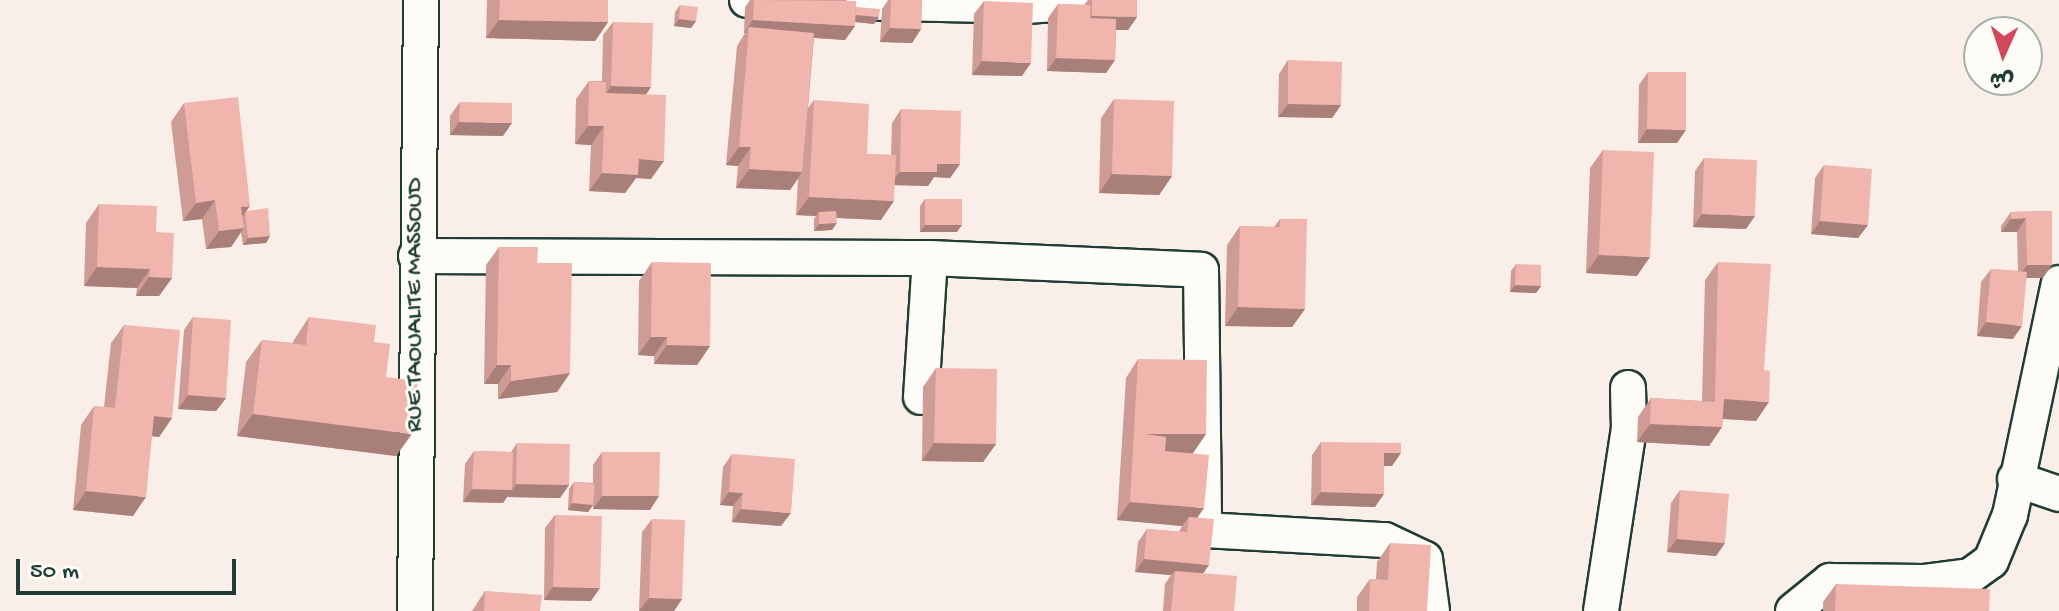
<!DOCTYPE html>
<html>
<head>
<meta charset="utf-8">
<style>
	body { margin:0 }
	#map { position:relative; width:2059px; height:611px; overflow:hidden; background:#faeee8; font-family:"Gochi Hand","Playpen Sans Arabic",sans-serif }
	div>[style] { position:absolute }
	.roads { filter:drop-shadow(2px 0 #1f3d34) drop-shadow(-2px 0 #1f3d34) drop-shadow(0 2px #1f3d34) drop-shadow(0 -2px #1f3d34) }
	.minor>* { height:34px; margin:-17px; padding:0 17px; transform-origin:17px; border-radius:17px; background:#fdfcf7 }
	.wall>* { inset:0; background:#ce9c95 }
	.shaded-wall>* { inset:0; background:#a87f79 }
	.building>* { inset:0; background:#f0b5ad }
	span { translate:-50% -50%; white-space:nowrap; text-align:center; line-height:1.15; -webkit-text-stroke:6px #fdfcf7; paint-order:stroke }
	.street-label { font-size:24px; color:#1f3d34 }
	.north { position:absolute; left:1963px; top:16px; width:80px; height:80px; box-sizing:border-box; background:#fdfcf7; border:2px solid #a4b0a9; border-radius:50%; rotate:183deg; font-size:22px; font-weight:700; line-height:32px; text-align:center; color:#1f3d34 }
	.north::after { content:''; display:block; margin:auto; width:28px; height:36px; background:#d1495b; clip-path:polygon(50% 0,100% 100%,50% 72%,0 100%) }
	.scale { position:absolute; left:16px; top:559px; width:220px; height:36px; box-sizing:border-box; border:4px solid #1f3d34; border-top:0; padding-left:10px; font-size:24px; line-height:28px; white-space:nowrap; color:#1f3d34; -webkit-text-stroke:6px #fdfcf7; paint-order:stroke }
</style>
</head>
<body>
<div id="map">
	<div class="roads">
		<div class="minor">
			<div style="left:747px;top:0;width:279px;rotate:1.2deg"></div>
			<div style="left:1026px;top:6px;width:87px;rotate:-3.9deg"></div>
			<div style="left:416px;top:256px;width:514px;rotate:0.22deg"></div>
			<div style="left:930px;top:258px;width:271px;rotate:2.5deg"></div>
			<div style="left:1201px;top:270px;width:260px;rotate:89.3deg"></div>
			<div style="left:1204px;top:530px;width:181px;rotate:3.2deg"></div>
			<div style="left:1385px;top:540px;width:44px;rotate:25.4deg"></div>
			<div style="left:1425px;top:559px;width:52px;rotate:82.3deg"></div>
			<div style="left:921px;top:397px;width:139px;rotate:-86.3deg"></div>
			<div style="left:2015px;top:479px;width:46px;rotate:18.8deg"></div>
			<div style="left:415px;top:611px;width:611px;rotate:-89.44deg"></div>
			<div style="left:1601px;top:611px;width:184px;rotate:-81.3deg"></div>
			<div style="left:1629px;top:429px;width:41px;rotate:-91.4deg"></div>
			<div style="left:1793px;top:611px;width:48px;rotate:-39deg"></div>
			<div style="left:1830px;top:581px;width:93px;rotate:0.6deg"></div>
			<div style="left:1923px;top:582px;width:47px;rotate:-7.3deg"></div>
			<div style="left:1970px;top:576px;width:26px;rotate:-36deg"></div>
			<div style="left:1991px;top:561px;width:50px;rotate:-67.6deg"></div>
			<div style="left:2010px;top:515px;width:237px;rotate:-78.1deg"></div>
		</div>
	</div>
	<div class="wall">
		<div style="clip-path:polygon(487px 0,608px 0,608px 22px,595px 41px,486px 38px)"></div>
		<div style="clip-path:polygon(750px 0,846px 0,856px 7px,879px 17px,874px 24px,855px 22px,855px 26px,845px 40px,814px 38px,808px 108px,814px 100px,867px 154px,891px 155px,892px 123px,901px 109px,960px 164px,950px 178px,934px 177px,928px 186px,894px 185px,881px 220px,836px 218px,832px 230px,814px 231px,814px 219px,816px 216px,796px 215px,798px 179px,790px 190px,736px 188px,738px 166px,726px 165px,737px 46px,745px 33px,744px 33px,745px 7px)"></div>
		<div style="clip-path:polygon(888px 0,922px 0,921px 29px,912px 43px,880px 42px,882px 9px)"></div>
		<div style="clip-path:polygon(1088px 0,1137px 0,1137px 17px,1128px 30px,1116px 30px,1115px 60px,1106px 73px,1047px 71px,1048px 18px,1058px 4px,1084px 5px)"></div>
		<div style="clip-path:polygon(984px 1px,1022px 76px,972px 75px,974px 14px)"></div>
		<div style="clip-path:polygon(680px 5px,696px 21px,691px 28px,674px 26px,675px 12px)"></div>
		<div style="clip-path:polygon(613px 22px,646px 95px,651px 179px,636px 178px,625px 193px,589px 191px,591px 145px,575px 144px,576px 99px,589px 81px,602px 81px,603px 35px)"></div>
		<div style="clip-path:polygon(1288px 60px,1341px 105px,1332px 118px,1278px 117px,1279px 74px)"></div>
		<div style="clip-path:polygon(1648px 72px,1677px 143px,1638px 143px,1639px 85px)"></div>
		<div style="clip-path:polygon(1114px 99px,1172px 176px,1159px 195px,1099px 193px,1101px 118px)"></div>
		<div style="clip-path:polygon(460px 102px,503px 136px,450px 135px,450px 116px)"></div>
		<div style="clip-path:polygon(184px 103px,247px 211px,270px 236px,266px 243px,243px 245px,241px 232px,231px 247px,206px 249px,202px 219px,183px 221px,171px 122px)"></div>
		<div style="clip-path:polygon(1603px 150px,1637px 276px,1586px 273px,1590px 168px)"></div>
		<div style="clip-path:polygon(1704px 158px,1746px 229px,1693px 227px,1695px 171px)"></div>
		<div style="clip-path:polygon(1824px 165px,1868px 225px,1858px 238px,1811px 234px,1815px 178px)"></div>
		<div style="clip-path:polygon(925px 199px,957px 232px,920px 232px,920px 206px)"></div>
		<div style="clip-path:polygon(99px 204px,156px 232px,172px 278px,159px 296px,136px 296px,137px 288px,84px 286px,86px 223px)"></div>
		<div style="clip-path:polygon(2052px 211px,2043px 278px,2026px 278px,2013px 339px,1977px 336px,1981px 282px,1991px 269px,2018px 271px,2017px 232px,2001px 232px,2001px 226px,2011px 212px)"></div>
		<div style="clip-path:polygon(1280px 219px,1305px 309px,1292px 327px,1225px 326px,1227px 245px,1240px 226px,1274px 227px)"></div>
		<div style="clip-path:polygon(499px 247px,537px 263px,570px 373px,557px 392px,498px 399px,498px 384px,484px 384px,486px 265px)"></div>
		<div style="clip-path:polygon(652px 262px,710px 346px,697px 365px,654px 364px,654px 356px,638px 355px,639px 281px)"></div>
		<div style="clip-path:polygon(1718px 262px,1756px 421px,1723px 419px,1722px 427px,1709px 446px,1637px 442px,1638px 417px,1651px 398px,1702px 401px,1705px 280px)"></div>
		<div style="clip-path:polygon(1516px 264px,1541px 286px,1536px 293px,1510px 292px,1511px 271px)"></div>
		<div style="clip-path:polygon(193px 317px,226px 398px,216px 411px,178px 409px,184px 330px)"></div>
		<div style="clip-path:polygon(309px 317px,374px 342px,386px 377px,396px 456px,237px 436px,246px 362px,262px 340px,293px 343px,294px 340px)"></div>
		<div style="clip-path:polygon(124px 325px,172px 418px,159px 437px,152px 436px,133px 516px,73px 510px,81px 425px,94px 406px,104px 407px,111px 343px)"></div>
		<div style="clip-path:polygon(1138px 359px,1206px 434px,1193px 453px,1197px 518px,1203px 573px,1234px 611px,1163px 611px,1165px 584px,1171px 575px,1135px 572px,1138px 542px,1147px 529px,1179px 532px,1182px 526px,1117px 520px,1126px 378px)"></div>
		<div style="clip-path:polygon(936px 368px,996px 444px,983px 462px,922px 461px,923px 387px)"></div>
		<div style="clip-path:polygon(1321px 442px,1392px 466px,1384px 466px,1375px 507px,1311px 505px,1312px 455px)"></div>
		<div style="clip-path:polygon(517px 443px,569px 485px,560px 498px,507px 497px,503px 503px,463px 502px,465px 464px,474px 451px,511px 452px)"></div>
		<div style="clip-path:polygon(602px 452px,650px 510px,593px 509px,593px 505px,588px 512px,568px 510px,569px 489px,574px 482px,593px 483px,593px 465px)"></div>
		<div style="clip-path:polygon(732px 454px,781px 526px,732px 522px,733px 506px,720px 505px,723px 467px)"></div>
		<div style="clip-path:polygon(1680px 490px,1725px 543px,1716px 556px,1667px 552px,1671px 503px)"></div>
		<div style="clip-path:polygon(555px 515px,591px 601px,544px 600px,545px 528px)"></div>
		<div style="clip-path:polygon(652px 519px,682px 599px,674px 611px,639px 611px,642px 532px)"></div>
		<div style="clip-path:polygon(1390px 543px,1427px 611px,1357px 611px,1357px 597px,1370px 579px,1376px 579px,1377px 562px)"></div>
		<div style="clip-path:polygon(1836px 584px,1989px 611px,1823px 611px,1823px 602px)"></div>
		<div style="clip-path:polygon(485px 591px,540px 611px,472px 611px)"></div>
	</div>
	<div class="shaded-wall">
		<div style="clip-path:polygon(852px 14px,879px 17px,874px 24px,847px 21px)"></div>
		<div style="clip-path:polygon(1092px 16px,1137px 17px,1128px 30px,1083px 30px)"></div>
		<div style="clip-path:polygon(679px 19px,696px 21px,691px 28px,674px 26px)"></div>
		<div style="clip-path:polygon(499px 20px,608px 22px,595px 41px,486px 38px)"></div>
		<div style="clip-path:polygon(753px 20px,855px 26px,845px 40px,749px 33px,749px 27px,745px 33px,744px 33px)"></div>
		<div style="clip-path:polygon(890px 28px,921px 29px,912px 43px,880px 42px)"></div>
		<div style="clip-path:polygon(1056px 58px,1115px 60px,1106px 73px,1047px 71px)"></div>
		<div style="clip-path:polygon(982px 61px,1031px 63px,1022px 76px,972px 75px)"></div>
		<div style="clip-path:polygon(611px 86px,651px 87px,642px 101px,602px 100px)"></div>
		<div style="clip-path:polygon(1288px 104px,1341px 105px,1332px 118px,1278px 117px)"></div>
		<div style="clip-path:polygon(459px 122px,512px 123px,503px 136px,450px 135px)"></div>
		<div style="clip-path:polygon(588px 126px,604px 126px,591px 145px,575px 144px)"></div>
		<div style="clip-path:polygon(1647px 129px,1686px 130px,1677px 143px,1638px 143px)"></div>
		<div style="clip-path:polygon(739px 147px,751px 147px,738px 166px,726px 165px)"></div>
		<div style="clip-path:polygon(639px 159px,664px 161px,651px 179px,636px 178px,625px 193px,589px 191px,602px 173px)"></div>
		<div style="clip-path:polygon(937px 164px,960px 164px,950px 178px,934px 177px,928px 186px,890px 185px,900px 172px)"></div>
		<div style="clip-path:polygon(749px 169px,802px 172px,790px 190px,736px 188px)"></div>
		<div style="clip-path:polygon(1112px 174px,1172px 176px,1159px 195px,1099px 193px)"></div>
		<div style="clip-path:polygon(809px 197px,894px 201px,881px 220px,819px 217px,819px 212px,816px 216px,796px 215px)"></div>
		<div style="clip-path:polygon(215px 200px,202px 219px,183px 221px,196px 203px)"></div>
		<div style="clip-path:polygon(250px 206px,237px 224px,241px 207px)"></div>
		<div style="clip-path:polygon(1702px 214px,1755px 216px,1746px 229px,1693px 227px)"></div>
		<div style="clip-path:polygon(2026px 218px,2017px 232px,2001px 232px,2011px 219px)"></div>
		<div style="clip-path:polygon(1820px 221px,1868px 225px,1858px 238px,1811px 234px)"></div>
		<div style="clip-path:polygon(837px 223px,832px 230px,814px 231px,819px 224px)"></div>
		<div style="clip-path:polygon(925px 225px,962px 225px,957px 232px,920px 232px)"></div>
		<div style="clip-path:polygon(244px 228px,231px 247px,206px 249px,219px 231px)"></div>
		<div style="clip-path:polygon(270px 236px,266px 243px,243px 245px,248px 238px)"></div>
		<div style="clip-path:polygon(1599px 255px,1650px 257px,1637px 276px,1586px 273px)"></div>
		<div style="clip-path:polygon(2027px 265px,2052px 265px,2043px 278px,2018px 278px)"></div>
		<div style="clip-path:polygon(97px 267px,150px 269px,137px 288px,84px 286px)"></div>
		<div style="clip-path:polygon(149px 277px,172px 278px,159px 296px,136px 296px)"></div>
		<div style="clip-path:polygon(1515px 285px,1541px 286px,1536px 293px,1510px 292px)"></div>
		<div style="clip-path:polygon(1238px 307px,1305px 309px,1292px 327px,1225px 326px)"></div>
		<div style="clip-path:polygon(1986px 322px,2022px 326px,2013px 339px,1977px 336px)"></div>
		<div style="clip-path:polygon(651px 337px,667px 337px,654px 356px,638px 355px)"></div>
		<div style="clip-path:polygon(667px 345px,710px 346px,697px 365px,654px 364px)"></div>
		<div style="clip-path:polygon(497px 365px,511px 365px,498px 384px,484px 384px)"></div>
		<div style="clip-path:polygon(570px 373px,557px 392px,498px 399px,511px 381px)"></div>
		<div style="clip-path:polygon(188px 395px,226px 398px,216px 411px,178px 409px)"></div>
		<div style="clip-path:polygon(1724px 399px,1769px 402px,1756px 421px,1711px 418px)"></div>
		<div style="clip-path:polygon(253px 414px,412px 434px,396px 456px,237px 436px)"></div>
		<div style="clip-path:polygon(154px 416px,172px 418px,159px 437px,141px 435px)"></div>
		<div style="clip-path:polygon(1650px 424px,1722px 427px,1709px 446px,1637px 442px)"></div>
		<div style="clip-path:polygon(1145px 434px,1206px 434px,1193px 453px,1132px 452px)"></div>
		<div style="clip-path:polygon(934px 443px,996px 444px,983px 462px,922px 461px)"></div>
		<div style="clip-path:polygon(1384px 453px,1401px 453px,1392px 466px,1375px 466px)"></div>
		<div style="clip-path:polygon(516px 484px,569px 485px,560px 498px,507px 497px,503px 503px,463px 502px,472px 489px,512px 490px)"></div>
		<div style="clip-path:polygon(86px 491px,146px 497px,133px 516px,73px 510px)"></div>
		<div style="clip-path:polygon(729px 492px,743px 493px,733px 506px,720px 505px)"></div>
		<div style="clip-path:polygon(1321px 492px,1384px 494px,1375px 507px,1311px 505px)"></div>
		<div style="clip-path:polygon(602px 496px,659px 496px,650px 510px,593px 509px)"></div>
		<div style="clip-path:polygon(1130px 502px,1204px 508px,1191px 527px,1189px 517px,1182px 526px,1117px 520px)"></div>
		<div style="clip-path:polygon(572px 503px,593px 505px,588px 512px,568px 510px)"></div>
		<div style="clip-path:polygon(741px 509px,791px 513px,781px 526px,732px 522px)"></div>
		<div style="clip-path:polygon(1677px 539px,1725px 543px,1716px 556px,1667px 552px)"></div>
		<div style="clip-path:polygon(1144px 559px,1209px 565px,1200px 578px,1175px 571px,1171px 575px,1135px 572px)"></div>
		<div style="clip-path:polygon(553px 587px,600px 588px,591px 601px,544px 600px)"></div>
		<div style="clip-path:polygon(649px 598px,682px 599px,674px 611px,639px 611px)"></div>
	</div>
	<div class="building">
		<div style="clip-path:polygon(500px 0,608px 0,608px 22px,499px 20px)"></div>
		<div style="clip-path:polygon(754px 0,856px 1px,855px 26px,753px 20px)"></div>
		<div style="clip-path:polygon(891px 0,922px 0,921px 29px,890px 28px)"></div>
		<div style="clip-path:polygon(1092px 0,1137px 0,1137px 17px,1092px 16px)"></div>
		<div style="clip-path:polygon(984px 1px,1033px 3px,1031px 63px,982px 61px)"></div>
		<div style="clip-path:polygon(1058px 4px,1090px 5px,1090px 18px,1116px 19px,1115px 60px,1056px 58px)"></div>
		<div style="clip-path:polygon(680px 5px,698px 7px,696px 21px,679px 19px)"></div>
		<div style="clip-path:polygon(856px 7px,880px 9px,879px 17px,855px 15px)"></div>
		<div style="clip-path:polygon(613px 22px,653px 23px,651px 87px,611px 86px)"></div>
		<div style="clip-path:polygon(749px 27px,814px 33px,802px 172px,749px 169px,751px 147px,739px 147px)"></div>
		<div style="clip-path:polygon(1288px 60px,1342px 62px,1341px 105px,1288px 104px)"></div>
		<div style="clip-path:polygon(1648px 72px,1686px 72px,1686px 130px,1647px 129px)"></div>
		<div style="clip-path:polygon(589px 81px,606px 82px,606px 93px,666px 95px,664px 161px,639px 159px,638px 175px,602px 173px,604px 126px,588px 126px)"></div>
		<div style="clip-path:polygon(238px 97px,250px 206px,241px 207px,244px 228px,219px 231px,215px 200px,196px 203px,184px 103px)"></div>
		<div style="clip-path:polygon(1114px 99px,1174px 101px,1172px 176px,1112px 174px)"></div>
		<div style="clip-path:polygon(814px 100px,869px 104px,867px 154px,896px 155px,894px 201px,809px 197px)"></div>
		<div style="clip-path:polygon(460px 102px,512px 103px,512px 123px,459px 122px)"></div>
		<div style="clip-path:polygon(901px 109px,961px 111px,960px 164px,937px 164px,937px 172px,900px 172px)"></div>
		<div style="clip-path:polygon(1603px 150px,1654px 152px,1650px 257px,1599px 255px)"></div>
		<div style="clip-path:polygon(1704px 158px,1757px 160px,1755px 216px,1702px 214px)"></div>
		<div style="clip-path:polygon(1824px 165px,1872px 169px,1868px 225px,1820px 221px)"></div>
		<div style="clip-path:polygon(925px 199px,962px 199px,962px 225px,925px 225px)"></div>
		<div style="clip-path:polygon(99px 204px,157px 206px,156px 232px,174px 233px,172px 278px,149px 277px,150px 269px,97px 267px)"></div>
		<div style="clip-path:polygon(268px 208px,270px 236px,248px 238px,245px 213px,247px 211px)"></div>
		<div style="clip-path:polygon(836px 211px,837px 223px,819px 224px,819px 212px)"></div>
		<div style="clip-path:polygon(2052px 211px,2052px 265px,2027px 265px,2026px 218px,2011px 219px,2011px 212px)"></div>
		<div style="clip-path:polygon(1280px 219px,1307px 219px,1305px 309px,1238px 307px,1240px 226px,1280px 227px)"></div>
		<div style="clip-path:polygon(499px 247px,538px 247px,537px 263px,572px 263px,570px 373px,511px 381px,511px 365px,497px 365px)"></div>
		<div style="clip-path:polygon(652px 262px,711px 263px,710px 346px,667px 345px,667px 337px,651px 337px)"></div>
		<div style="clip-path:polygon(1718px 262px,1771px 264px,1764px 370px,1770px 371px,1769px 402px,1724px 399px,1722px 427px,1650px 424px,1651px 398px,1715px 402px)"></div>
		<div style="clip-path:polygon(1516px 264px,1541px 265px,1541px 286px,1515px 285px)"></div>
		<div style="clip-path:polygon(1991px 269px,2027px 272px,2022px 326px,1986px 322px)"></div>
		<div style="clip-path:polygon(193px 317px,231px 320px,226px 398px,188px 395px)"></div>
		<div style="clip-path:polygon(309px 317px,376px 325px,374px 342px,390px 344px,386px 377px,418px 381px,412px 434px,253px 414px,262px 340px,306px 345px)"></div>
		<div style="clip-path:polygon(124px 325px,180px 330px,172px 418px,154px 416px,146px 497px,86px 491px,94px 406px,115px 408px)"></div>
		<div style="clip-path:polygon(1138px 359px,1207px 360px,1206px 434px,1145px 434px,1166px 437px,1165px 451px,1209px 455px,1204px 508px,1130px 502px)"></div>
		<div style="clip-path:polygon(936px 368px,997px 369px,996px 444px,934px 443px)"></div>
		<div style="clip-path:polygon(1321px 442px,1401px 443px,1401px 453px,1384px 453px,1384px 494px,1321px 492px)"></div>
		<div style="clip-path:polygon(517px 443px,570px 444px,569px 485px,516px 484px)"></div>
		<div style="clip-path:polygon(474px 451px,513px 452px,512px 490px,472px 489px)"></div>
		<div style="clip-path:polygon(602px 452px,660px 452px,659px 496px,602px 496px)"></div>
		<div style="clip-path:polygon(732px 454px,795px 459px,791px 513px,741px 509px,743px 493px,729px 492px)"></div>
		<div style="clip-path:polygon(574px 482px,595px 484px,593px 505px,572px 503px)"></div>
		<div style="clip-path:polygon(1680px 490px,1729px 494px,1725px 543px,1677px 539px)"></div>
		<div style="clip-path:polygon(555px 515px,602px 516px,600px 588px,553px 587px)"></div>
		<div style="clip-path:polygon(1189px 517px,1214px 519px,1209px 565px,1144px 559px,1147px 529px,1187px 532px)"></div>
		<div style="clip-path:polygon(652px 519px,685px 520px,682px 599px,649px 598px)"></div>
		<div style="clip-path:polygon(1390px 543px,1431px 545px,1427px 611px,1369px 611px,1370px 579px,1388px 580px)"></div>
		<div style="clip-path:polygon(1175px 571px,1237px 576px,1234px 611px,1171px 611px)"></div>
		<div style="clip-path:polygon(1836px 584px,1990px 589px,1989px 611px,1835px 611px)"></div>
		<div style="clip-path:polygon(485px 591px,542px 595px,540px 611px,484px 611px)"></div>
	</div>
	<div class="street-label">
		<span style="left:416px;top:305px;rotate:-90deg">RUE TAOUALITE MASSOUD</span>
	</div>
	<div class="north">ش</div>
	<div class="scale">50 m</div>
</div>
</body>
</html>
